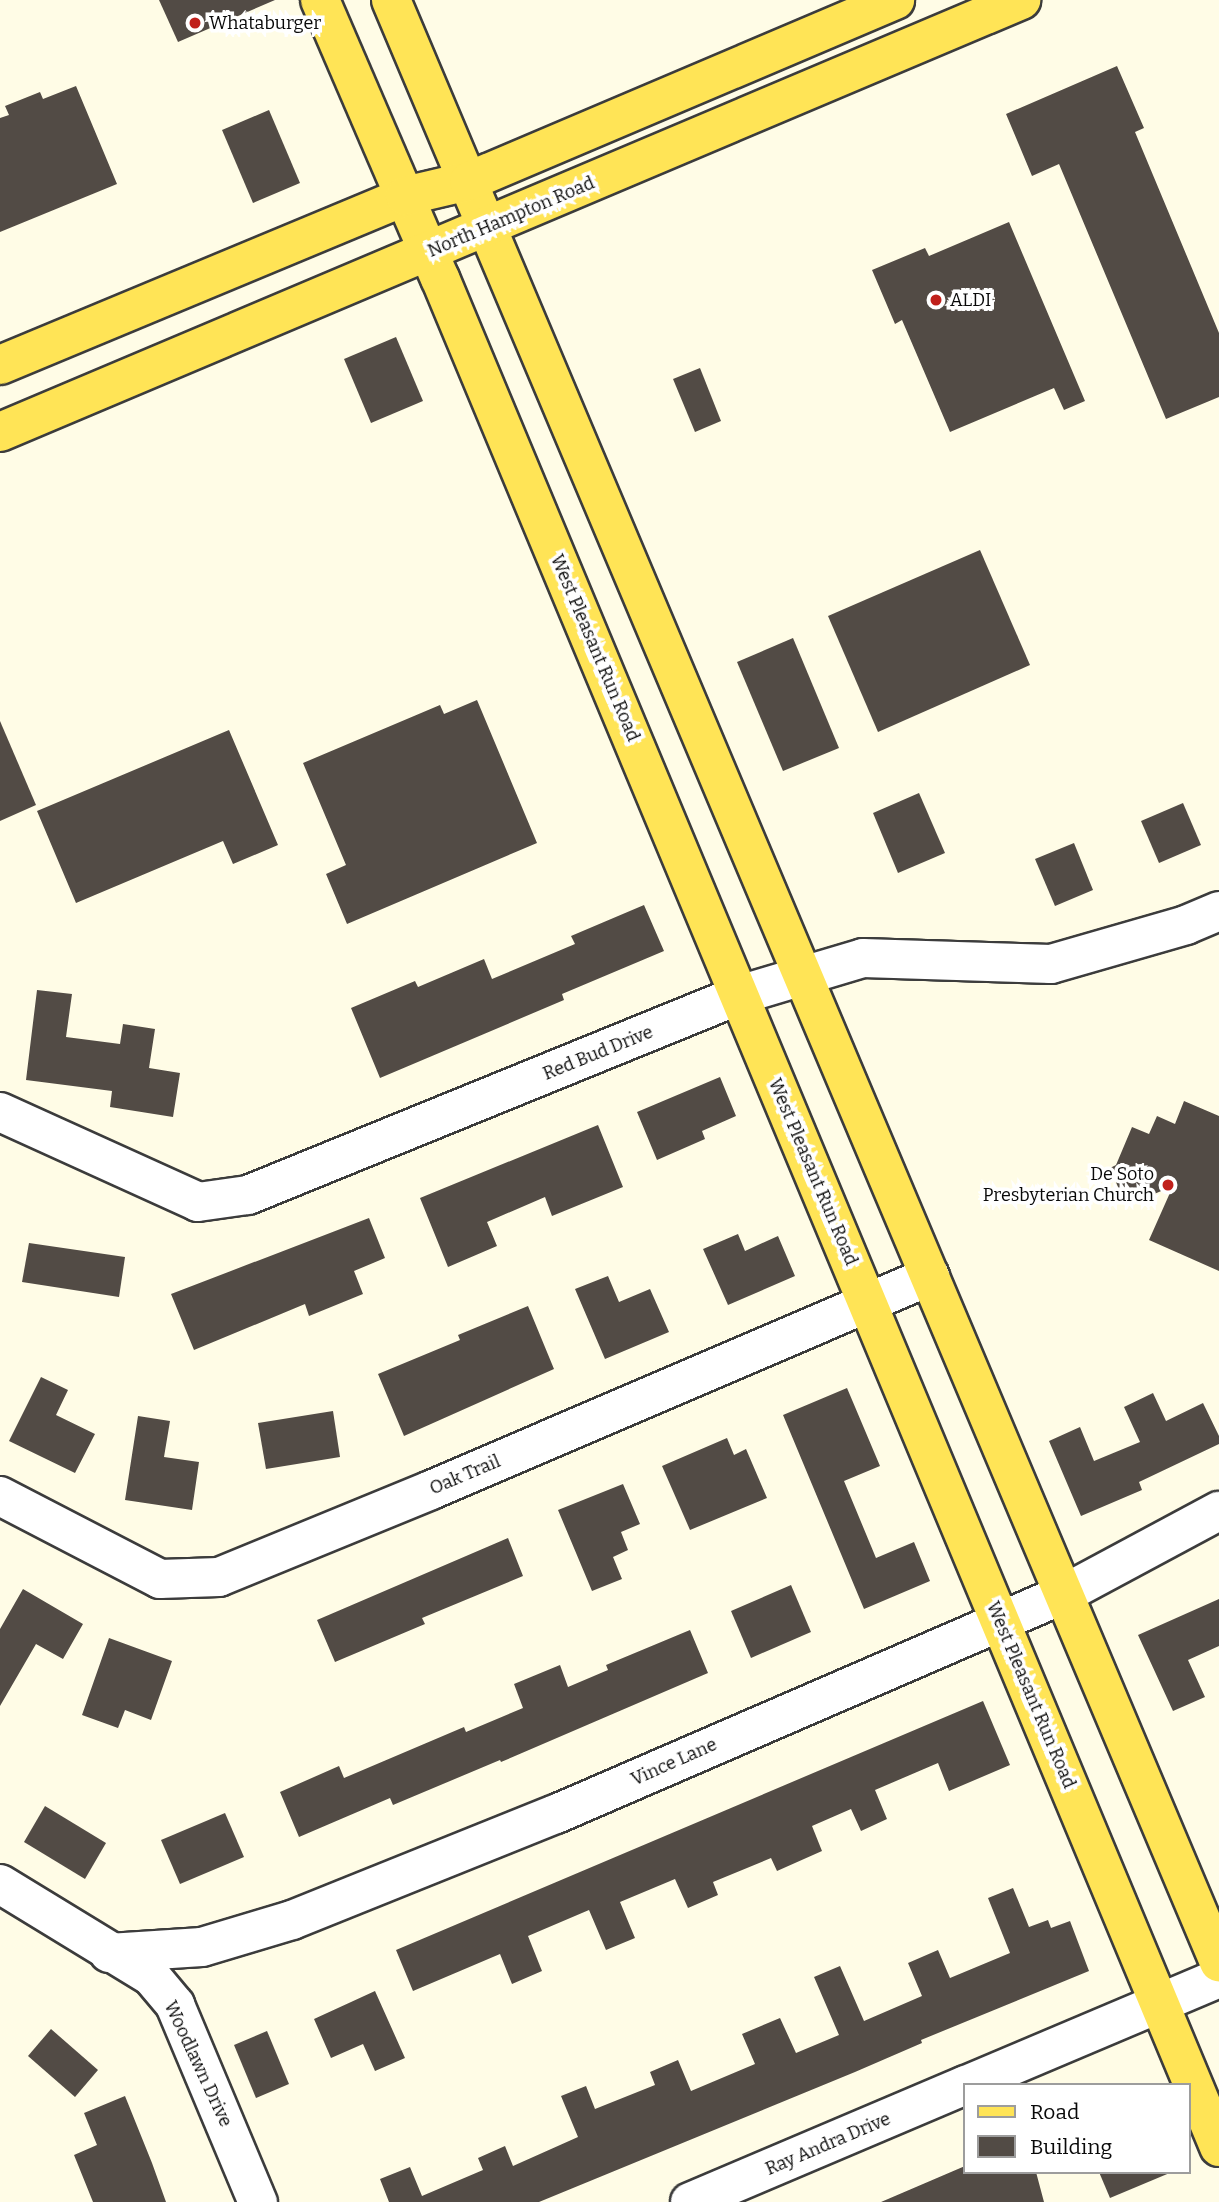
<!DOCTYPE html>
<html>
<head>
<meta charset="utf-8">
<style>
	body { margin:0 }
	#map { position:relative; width:1219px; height:2202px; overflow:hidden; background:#fffce6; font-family:Bitter,serif }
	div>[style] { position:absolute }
	.building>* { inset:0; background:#524b45 }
	.roads { filter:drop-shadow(2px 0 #3c3c3c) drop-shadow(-2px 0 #3c3c3c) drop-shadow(0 2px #3c3c3c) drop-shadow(0 -2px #3c3c3c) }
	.minor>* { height:38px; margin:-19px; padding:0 19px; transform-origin:19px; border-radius:19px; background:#fff }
	.major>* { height:38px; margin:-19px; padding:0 19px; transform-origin:19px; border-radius:19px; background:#ffe456 }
	.dots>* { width:19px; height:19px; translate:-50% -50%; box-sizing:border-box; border:4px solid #fff; border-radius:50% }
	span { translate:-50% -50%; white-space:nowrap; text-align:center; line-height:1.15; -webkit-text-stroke:7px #fff; paint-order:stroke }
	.poi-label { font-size:18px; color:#090909 }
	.left { translate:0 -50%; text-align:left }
	.right { translate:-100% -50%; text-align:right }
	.street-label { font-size:18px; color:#090909 }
	.legend { position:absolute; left:963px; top:2083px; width:228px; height:91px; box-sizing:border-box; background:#fff; border:2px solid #9d9d9d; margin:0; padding:9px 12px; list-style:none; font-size:21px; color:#090909 }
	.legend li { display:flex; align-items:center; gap:14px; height:35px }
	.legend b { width:35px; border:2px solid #9d9d9d }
</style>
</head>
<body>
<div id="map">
	<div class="building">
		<div style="clip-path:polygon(159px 0,275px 0,178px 42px)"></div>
		<div style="clip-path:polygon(1117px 66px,1144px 128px,1135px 132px,1219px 333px,1219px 397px,1166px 419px,1059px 164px,1032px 176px,1006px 114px)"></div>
		<div style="clip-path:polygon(76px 86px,117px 184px,0 232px,0 118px,9px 115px,5px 106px,40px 92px,43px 99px)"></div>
		<div style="clip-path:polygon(269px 110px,300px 183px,253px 203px,222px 130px)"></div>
		<div style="clip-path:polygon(1009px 222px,1085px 401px,1064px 410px,1054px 388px,950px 432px,902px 320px,895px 324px,872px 270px,925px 248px,929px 256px)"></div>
		<div style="clip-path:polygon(396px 337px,423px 401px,371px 423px,344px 359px)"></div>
		<div style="clip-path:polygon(700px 368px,721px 421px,695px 432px,673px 379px)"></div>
		<div style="clip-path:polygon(980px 550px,1030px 665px,878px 732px,828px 616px)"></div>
		<div style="clip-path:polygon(793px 638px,839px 748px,783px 771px,737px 662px)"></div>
		<div style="clip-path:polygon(477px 700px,537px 843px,347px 924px,326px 874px,346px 865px,303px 763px,440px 705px,444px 714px)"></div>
		<div style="clip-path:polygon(0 721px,36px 805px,0 821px)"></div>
		<div style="clip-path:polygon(229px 730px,278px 845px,233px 864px,223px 841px,76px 903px,37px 811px)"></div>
		<div style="clip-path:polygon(919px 793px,945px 853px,898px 873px,873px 813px)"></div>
		<div style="clip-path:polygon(1183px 803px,1201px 845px,1159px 863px,1141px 821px)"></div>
		<div style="clip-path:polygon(1074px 843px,1093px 890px,1055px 906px,1035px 859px)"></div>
		<div style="clip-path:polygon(644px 905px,664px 951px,562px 994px,564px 1000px,380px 1078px,351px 1008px,415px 981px,418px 987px,484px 959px,492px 979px,575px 944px,571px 936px)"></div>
		<div style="clip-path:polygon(37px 990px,72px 994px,66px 1037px,120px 1044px,123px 1024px,155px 1029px,149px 1068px,180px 1073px,173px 1117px,110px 1107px,112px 1091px,26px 1080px)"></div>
		<div style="clip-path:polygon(720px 1077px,736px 1116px,702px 1131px,705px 1139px,657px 1160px,637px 1112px)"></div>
		<div style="clip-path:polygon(1184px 1101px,1219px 1116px,1219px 1271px,1149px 1240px,1173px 1186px,1126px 1206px,1110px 1168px,1116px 1165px,1132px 1127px,1149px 1134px,1157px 1116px,1175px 1124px)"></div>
		<div style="clip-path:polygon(598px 1125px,623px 1187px,552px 1216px,545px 1197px,487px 1222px,497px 1246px,448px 1267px,420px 1198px)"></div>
		<div style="clip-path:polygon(369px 1218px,385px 1258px,354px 1271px,363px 1294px,309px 1316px,305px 1304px,194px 1350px,171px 1294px)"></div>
		<div style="clip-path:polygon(738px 1234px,745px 1251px,778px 1236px,795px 1276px,728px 1305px,703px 1249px)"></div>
		<div style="clip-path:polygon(29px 1243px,125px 1257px,119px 1297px,22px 1282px)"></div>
		<div style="clip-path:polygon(608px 1276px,619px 1302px,650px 1289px,669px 1332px,605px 1359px,575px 1289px)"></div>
		<div style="clip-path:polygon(528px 1306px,554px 1369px,404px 1436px,378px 1374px,460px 1340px,458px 1335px)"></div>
		<div style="clip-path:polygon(41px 1377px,68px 1390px,56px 1415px,95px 1434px,75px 1473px,9px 1441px)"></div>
		<div style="clip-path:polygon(847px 1388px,880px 1466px,844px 1481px,876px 1558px,914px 1542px,930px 1581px,864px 1609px,783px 1415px)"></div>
		<div style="clip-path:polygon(1153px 1393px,1166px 1421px,1203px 1403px,1219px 1436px,1219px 1444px,1139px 1482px,1142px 1490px,1081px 1516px,1049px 1441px,1080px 1427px,1094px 1461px,1140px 1442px,1124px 1407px)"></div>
		<div style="clip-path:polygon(333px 1411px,340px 1457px,266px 1469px,258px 1423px)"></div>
		<div style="clip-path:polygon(138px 1416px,170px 1421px,164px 1457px,199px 1462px,192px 1510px,125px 1500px)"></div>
		<div style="clip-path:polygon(727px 1438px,734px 1455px,746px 1449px,767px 1498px,690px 1530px,662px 1466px)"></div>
		<div style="clip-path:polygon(623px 1484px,640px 1524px,621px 1532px,628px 1550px,613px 1557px,622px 1579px,592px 1591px,558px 1510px)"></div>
		<div style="clip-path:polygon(508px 1538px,523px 1576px,422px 1618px,425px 1624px,335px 1662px,317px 1620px)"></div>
		<div style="clip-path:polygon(791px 1585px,811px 1632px,751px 1658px,731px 1611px)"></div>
		<div style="clip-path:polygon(23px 1589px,83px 1624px,63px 1659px,36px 1644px,0 1706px,0 1629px)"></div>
		<div style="clip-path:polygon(1219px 1599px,1219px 1646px,1188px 1660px,1205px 1697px,1173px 1711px,1138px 1635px)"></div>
		<div style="clip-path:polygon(690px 1630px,708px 1673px,501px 1762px,500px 1760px,393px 1805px,390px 1798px,299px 1837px,280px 1792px,339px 1766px,344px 1778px,464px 1727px,466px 1732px,523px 1708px,514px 1684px,560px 1665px,568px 1687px,608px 1670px,606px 1665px)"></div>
		<div style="clip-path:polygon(109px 1638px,172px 1661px,151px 1720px,125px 1710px,118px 1728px,82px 1715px)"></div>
		<div style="clip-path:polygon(983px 1701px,1010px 1765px,949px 1791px,938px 1763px,875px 1790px,887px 1819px,861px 1831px,851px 1809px,812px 1826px,822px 1851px,777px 1871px,771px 1858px,713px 1882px,718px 1895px,688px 1908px,675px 1879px,620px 1902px,635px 1938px,606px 1950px,589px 1910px,528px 1936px,542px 1971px,512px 1984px,500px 1954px,413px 1991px,396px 1950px)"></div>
		<div style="clip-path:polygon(45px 1806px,106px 1843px,85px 1879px,24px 1842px)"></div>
		<div style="clip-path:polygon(225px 1813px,244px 1857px,180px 1884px,161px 1840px)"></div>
		<div style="clip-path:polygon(1013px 1888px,1029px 1927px,1048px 1920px,1051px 1928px,1070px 1921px,1089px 1971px,921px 2040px,922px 2043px,855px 2072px,539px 2202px,389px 2202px,380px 2179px,410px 2167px,422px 2196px,483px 2170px,478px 2158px,505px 2146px,513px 2166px,578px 2137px,561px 2096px,586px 2086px,595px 2109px,655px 2085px,650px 2072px,678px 2060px,691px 2091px,755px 2064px,742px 2034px,780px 2018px,796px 2053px,839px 2035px,814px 1977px,840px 1966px,864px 2021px,922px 1996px,908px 1963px,938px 1950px,950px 1978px,1010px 1953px,988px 1898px)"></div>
		<div style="clip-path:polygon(375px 1991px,405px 2058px,375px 2071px,363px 2044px,331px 2058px,314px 2019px)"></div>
		<div style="clip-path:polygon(51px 2029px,98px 2070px,75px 2097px,28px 2056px)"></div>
		<div style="clip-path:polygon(267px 2031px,289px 2084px,256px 2098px,234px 2045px)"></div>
		<div style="clip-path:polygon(125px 2096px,152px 2163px,166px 2202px,93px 2202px,74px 2155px,97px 2145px,84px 2113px)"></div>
		<div style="clip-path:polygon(965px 2166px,965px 2172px,1036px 2172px,1044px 2202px,881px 2202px)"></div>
		<div style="clip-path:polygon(1099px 2172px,1172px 2172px,1110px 2198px)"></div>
	</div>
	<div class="roads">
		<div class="minor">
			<div style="left:0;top:1112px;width:217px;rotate:24.4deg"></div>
			<div style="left:198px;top:1202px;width:50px;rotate:-8deg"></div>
			<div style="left:248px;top:1195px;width:530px;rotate:-22.16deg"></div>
			<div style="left:739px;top:995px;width:129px;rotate:-16.6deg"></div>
			<div style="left:863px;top:958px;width:188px;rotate:1.8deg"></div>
			<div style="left:1051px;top:964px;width:141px;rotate:-16.1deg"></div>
			<div style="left:1186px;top:925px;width:36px;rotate:-23deg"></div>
			<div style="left:0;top:1496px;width:180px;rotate:27.4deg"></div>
			<div style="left:160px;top:1579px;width:59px;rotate:-1.9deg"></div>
			<div style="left:219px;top:1577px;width:229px;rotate:-22.3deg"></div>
			<div style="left:431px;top:1490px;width:543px;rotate:-23.21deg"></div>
			<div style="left:0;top:1884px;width:177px;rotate:31.4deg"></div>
			<div style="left:151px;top:1976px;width:38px;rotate:50deg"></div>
			<div style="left:175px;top:2005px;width:214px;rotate:67.2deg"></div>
			<div style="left:109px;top:1953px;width:93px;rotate:-3.7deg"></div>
			<div style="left:202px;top:1947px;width:94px;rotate:-16.7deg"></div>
			<div style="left:292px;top:1920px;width:284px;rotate:-21.9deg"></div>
			<div style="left:556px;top:1814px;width:554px;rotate:-23.42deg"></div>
			<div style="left:1064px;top:1594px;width:176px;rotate:-28.2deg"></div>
			<div style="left:966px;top:2085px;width:275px;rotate:-22.9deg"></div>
			<div style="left:690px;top:2202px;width:299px;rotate:-23deg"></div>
		</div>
		<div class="major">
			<div style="left:320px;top:0;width:303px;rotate:66.7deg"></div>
			<div style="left:440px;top:278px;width:2025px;rotate:67.37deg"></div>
			<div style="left:391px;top:0;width:2130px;rotate:67.12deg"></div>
			<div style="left:0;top:365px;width:439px;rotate:-22.6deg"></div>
			<div style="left:405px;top:196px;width:66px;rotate:-13.2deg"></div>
			<div style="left:469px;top:181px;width:463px;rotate:-23deg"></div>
			<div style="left:0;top:432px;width:1109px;rotate:-22.93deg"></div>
		</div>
	</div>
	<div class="dots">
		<div style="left:195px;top:23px;background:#c0201b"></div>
		<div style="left:936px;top:300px;background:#c0201b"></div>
		<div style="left:1168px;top:1185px;background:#c0201b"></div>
	</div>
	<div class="poi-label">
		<span class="left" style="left:209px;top:23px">Whataburger</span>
		<span class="left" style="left:950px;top:300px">ALDI</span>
		<span class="right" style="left:1154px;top:1185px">De Soto<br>Presbyterian Church</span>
	</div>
	<div class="street-label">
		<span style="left:511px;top:217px;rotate:-23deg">North Hampton Road</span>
		<span style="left:595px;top:648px;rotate:67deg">West Pleasant Run Road</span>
		<span style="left:598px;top:1053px;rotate:-22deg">Red Bud Drive</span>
		<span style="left:813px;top:1172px;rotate:67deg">West Pleasant Run Road</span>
		<span style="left:465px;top:1475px;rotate:-23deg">Oak Trail</span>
		<span style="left:1031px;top:1695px;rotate:67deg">West Pleasant Run Road</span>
		<span style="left:674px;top:1762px;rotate:-24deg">Vince Lane</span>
		<span style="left:198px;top:2064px;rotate:65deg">Woodlawn Drive</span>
		<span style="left:828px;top:2144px;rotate:-23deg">Ray Andra Drive</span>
	</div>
	<ul class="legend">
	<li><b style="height:9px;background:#ffe456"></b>Road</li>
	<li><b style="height:19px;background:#524b45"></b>Building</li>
	</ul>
</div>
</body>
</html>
